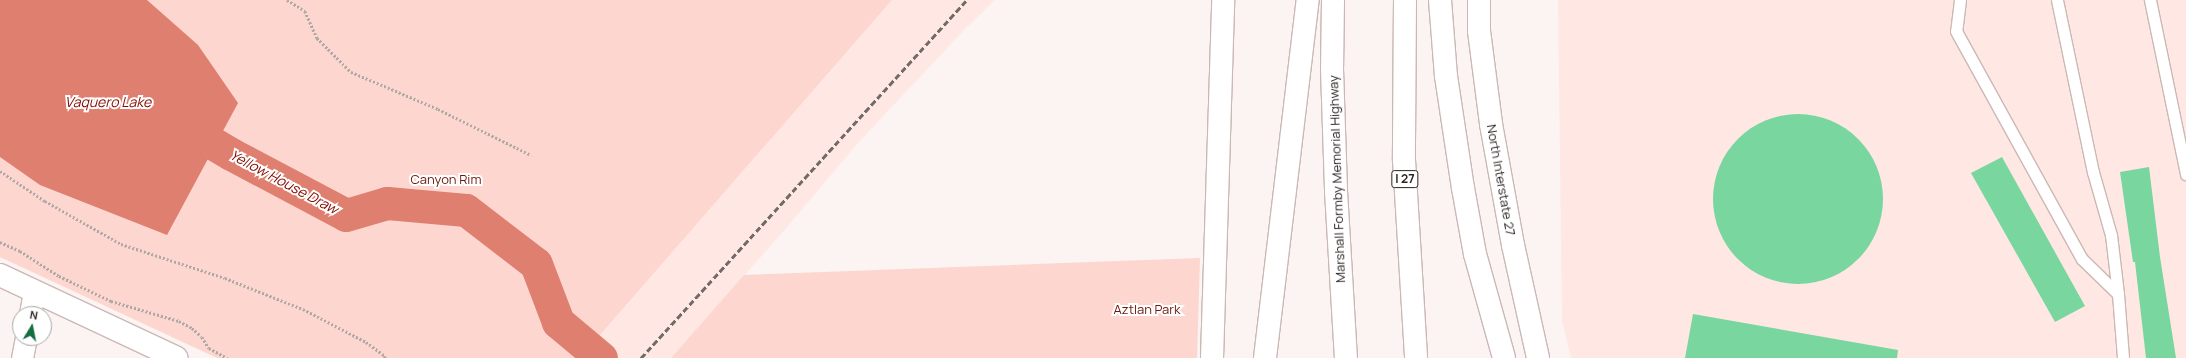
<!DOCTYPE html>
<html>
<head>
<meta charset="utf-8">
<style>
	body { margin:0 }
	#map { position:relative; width:2186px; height:358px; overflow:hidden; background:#fcf4f2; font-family:Manrope,sans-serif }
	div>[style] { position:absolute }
	.built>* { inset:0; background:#ffe7e3 }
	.green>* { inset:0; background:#fdd7cf }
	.water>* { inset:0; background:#de7f6f }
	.river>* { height:33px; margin:-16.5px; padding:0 16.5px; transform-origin:16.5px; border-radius:16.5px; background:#de7f6f }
	.building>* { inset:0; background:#79d69e }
	.round { border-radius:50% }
	.path>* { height:2.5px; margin-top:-1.25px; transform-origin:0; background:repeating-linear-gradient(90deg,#afa8a6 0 2px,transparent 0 4px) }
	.roads { filter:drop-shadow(1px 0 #cbb8b4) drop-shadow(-1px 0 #cbb8b4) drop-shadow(0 1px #cbb8b4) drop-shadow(0 -1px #cbb8b4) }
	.service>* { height:11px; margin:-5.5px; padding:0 5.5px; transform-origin:5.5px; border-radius:5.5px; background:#fff }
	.minor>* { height:21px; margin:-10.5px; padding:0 10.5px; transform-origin:10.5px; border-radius:10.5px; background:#fff }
	.tertiary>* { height:22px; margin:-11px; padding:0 11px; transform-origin:11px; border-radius:11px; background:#fff }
	.secondary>* { height:22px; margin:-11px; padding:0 11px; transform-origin:11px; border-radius:11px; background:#fff }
	.motorway>* { height:22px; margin:-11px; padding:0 11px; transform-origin:11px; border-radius:11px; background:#fff }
	.rail>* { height:3px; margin-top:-1.5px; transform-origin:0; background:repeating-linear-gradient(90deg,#726a68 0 6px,transparent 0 9px) }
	span { translate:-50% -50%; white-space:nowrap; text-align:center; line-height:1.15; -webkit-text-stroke:4px #fff; paint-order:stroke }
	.shield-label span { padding:1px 3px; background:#fff; border:1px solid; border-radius:3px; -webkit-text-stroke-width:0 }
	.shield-label { font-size:12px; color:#2c2523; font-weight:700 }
	.park-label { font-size:13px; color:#6c170d }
	.street-label { font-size:13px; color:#2c2523 }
	.water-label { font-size:14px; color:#830d02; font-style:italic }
	.north { position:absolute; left:12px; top:306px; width:40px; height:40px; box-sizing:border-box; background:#fff; border:1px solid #aba8a7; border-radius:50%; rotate:10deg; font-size:11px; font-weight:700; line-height:16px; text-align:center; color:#2c2523 }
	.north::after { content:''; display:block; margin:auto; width:14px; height:18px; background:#156e42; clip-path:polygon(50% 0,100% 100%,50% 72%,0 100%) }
</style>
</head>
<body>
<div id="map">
	<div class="built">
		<div style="clip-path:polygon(892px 0,995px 0,965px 29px,858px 143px,782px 233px,671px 358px,580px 358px)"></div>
		<div style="clip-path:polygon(1558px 0,2186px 0,2186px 358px,1571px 358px,1562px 321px)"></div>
	</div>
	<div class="green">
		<div style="clip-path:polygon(0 0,892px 0,580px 358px,217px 358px,0 257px)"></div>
		<div style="clip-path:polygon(1200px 258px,1197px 358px,671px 358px,744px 275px)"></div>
	</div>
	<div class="water">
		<div style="clip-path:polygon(0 0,147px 0,198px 45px,238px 103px,167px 235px,40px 185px,0 157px)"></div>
	</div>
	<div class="river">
		<div style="left:175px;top:121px;width:65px;rotate:30.5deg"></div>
		<div style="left:231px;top:154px;width:130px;rotate:27.9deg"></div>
		<div style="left:346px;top:215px;width:43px;rotate:-16.3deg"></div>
		<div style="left:387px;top:203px;width:79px;rotate:5.1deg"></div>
		<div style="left:466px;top:210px;width:88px;rotate:37.6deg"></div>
		<div style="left:536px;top:264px;width:62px;rotate:69.2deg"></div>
		<div style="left:558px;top:322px;width:56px;rotate:39.9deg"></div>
	</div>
	<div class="building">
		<div class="round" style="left:1713px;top:114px;width:170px;height:170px"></div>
		<div style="clip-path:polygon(2002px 157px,2085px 306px,2055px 322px,1971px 173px)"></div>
		<div style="clip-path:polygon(2149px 167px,2160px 257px,2176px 358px,2146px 358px,2135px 262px,2133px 262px,2120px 172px)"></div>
		<div style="clip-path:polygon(1693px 314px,1898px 350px,1897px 358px,1685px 358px)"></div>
	</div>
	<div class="path">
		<div style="left:287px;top:0;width:21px;rotate:31deg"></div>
		<div style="left:305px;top:11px;width:30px;rotate:66deg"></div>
		<div style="left:317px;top:38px;width:48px;rotate:45deg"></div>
		<div style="left:351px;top:72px;width:95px;rotate:23deg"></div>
		<div style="left:438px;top:109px;width:104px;rotate:26.3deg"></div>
		<div style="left:0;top:171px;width:54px;rotate:33.7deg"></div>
		<div style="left:45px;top:201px;width:87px;rotate:29.5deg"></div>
		<div style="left:121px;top:244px;width:109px;rotate:18.1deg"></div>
		<div style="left:225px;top:278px;width:84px;rotate:21.7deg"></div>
		<div style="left:303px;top:309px;width:71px;rotate:27.6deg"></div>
		<div style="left:366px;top:342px;width:24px;rotate:36deg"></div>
		<div style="left:385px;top:356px;width:2px;rotate:90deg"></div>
		<div style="left:0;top:242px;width:22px;rotate:24deg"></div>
		<div style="left:20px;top:251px;width:46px;rotate:32.7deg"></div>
		<div style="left:59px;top:276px;width:58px;rotate:25.7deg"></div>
		<div style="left:111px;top:301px;width:71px;rotate:16.4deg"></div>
		<div style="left:179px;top:321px;width:15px;rotate:28deg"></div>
		<div style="left:192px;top:328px;width:13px;rotate:42deg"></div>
		<div style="left:202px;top:337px;width:13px;rotate:58deg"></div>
		<div style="left:209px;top:348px;width:21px;rotate:29deg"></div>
	</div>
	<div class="roads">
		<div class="service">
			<div style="left:1960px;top:0;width:31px;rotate:97deg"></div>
			<div style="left:1956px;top:31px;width:260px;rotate:61.1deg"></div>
			<div style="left:2082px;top:259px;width:50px;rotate:44.2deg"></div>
			<div style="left:2118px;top:294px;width:64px;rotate:85.5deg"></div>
			<div style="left:2057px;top:0;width:176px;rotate:78.2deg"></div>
			<div style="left:2093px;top:172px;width:66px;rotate:74.1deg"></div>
			<div style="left:2111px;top:235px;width:59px;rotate:83.2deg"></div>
			<div style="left:2150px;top:0;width:178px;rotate:78.3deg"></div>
		</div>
		<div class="minor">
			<div style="left:30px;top:314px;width:23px;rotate:-80deg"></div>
			<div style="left:22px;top:358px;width:20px;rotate:-79deg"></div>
		</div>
		<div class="tertiary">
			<div style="left:0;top:275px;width:195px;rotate:25.1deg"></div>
		</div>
		<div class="secondary">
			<div style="left:1479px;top:0;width:31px;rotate:90deg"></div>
			<div style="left:1479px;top:31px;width:94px;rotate:82.6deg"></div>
			<div style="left:1491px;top:124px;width:123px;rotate:79.7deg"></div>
			<div style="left:1513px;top:245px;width:116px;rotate:77.5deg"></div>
			<div style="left:1212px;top:358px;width:358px;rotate:-88.2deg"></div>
		</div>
		<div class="motorway">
			<div style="left:1333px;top:0;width:69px;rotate:90.8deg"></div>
			<div style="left:1332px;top:69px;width:122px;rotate:88.1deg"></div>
			<div style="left:1336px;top:191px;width:167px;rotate:86.6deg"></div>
			<div style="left:1405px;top:0;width:160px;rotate:90.4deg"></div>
			<div style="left:1404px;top:160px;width:198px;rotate:86.5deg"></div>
			<div style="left:1440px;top:0;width:76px;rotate:85.5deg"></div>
			<div style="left:1446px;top:76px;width:113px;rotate:81.4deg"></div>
			<div style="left:1463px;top:188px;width:67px;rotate:79.7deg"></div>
			<div style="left:1475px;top:254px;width:108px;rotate:74.4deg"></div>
			<div style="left:1265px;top:358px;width:361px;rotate:-83.2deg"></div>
		</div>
	</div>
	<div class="rail">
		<div style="left:641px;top:358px;width:484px;rotate:-47.7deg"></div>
	</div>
	<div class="shield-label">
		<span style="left:1405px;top:179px">I 27</span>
	</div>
	<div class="park-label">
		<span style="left:446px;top:179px">Canyon Rim</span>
		<span style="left:1147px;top:309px">Aztlan Park</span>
	</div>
	<div class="street-label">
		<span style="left:1337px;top:179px;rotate:-92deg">Marshall Formby Memorial Highway</span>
		<span style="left:1501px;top:180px;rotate:80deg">North Interstate 27</span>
	</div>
	<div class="water-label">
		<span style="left:108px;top:102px">Vaquero Lake</span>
		<span style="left:284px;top:182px;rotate:28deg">Yellow House Draw</span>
	</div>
	<div class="north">N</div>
</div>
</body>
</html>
